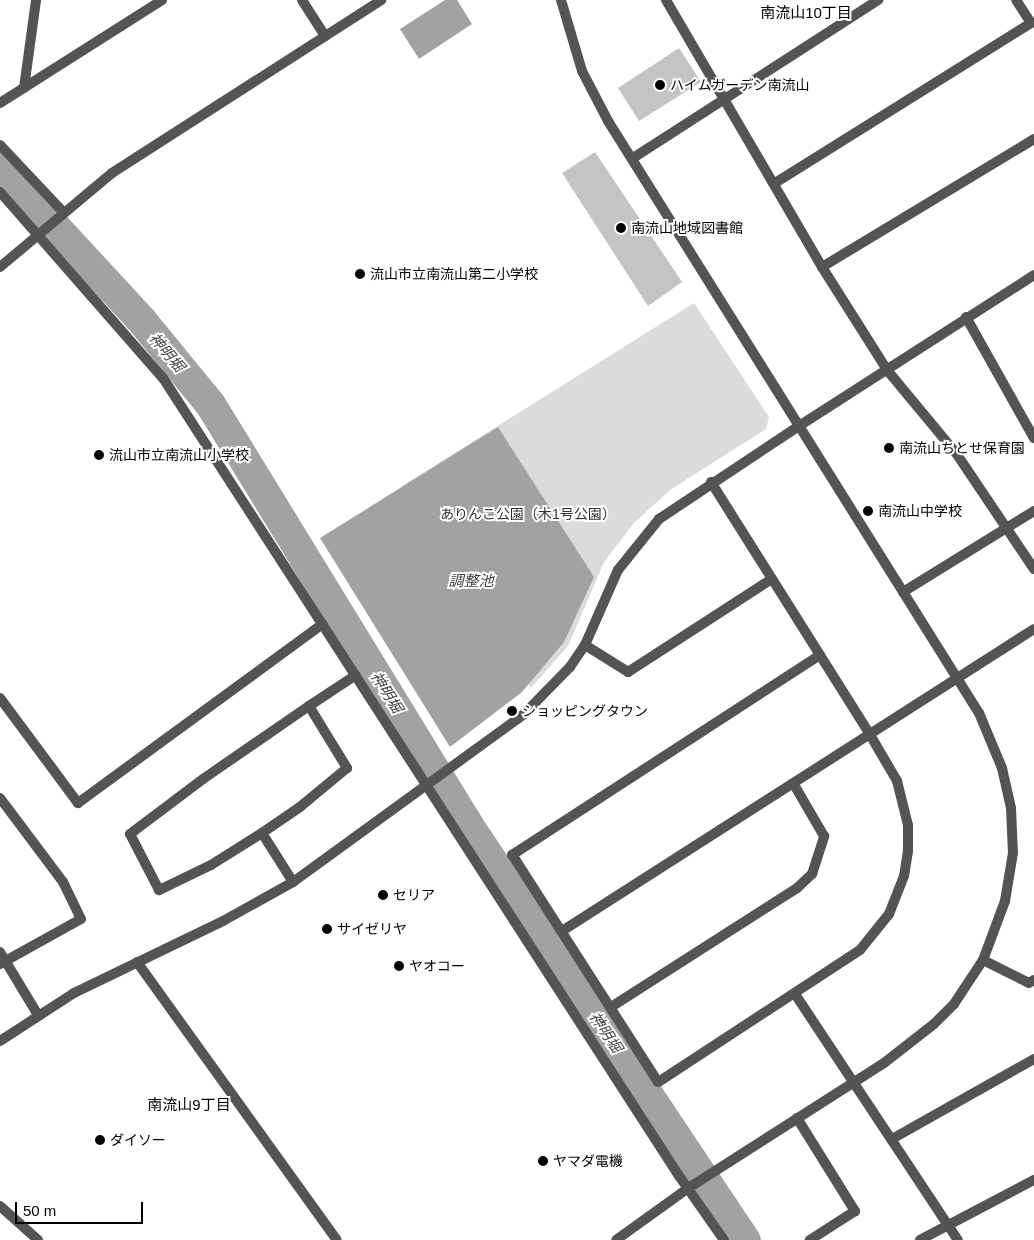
<!DOCTYPE html>
<html>
<head>
<meta charset="utf-8">
<style>
	body { margin:0 }
	#map { position:relative; width:1034px; height:1240px; overflow:hidden; background:#fff; font-family:Helvetica,"Noto Sans JP",sans-serif }
	div>[style] { position:absolute }
	.green>* { inset:0; background:#dbdbdb }
	.water>* { inset:0; background:#a2a2a2 }
	.river>* { height:31px; margin:-15.5px; padding:0 15.5px; transform-origin:15.5px; border-radius:15.5px; background:#a2a2a2 }
	.building>* { inset:0; background:#c4c4c4 }
	.minor>* { height:10px; margin:-5px; padding:0 5px; transform-origin:5px; border-radius:5px; background:#545454 }
	.tertiary>* { height:10px; margin:-5px; padding:0 5px; transform-origin:5px; border-radius:5px; background:#545454 }
	.dots>* { width:14px; height:14px; translate:-50% -50%; box-sizing:border-box; border:2px solid #fff; border-radius:50% }
	span { translate:-50% -50%; white-space:nowrap; text-align:center; line-height:1.15; -webkit-text-stroke:4px #fff; paint-order:stroke }
	.poi-label { font-size:14px; color:#000 }
	.left { translate:0 -50%; text-align:left }
	.park-label { font-size:14px; color:#323232 }
	.neighbourhood-label { font-size:15px; color:#000 }
	.water-label { font-size:15px; color:#434343; font-style:italic }
	.scale { position:absolute; left:15px; top:1202px; width:128px; height:22px; box-sizing:border-box; border:2px solid #000; border-top:0; padding-left:6px; font-size:15px; line-height:18px; white-space:nowrap; color:#000; -webkit-text-stroke:4px #fff; paint-order:stroke }
</style>
</head>
<body>
<div id="map">
	<div class="green">
		<div style="clip-path:polygon(694px 303px,769px 417px,766px 429px,670px 490px,633px 524px,604px 562px,568px 646px,531px 688px,402px 486px)"></div>
	</div>
	<div class="water">
		<div style="clip-path:polygon(445px 0,457px 0,472px 24px,419px 59px,400px 29px)"></div>
		<div style="clip-path:polygon(498px 427px,594px 577px,564px 642px,522px 692px,450px 747px,320px 538px)"></div>
	</div>
	<div class="river">
		<div style="left:0;top:167px;width:209px;rotate:47.3deg"></div>
		<div style="left:142px;top:321px;width:107px;rotate:50.7deg"></div>
		<div style="left:210px;top:404px;width:494px;rotate:58.5deg"></div>
		<div style="left:468px;top:825px;width:499px;rotate:56.3deg"></div>
	</div>
	<div class="building">
		<div style="clip-path:polygon(679px 48px,701px 82px,639px 121px,618px 88px)"></div>
		<div style="clip-path:polygon(595px 152px,682px 282px,648px 306px,562px 173px)"></div>
	</div>
	<div class="minor">
		<div style="left:302px;top:0;width:43px;rotate:57.4deg"></div>
		<div style="left:666px;top:0;width:309px;rotate:59.7deg"></div>
		<div style="left:822px;top:267px;width:122px;rotate:57.7deg"></div>
		<div style="left:887px;top:370px;width:108px;rotate:50.3deg"></div>
		<div style="left:956px;top:453px;width:140px;rotate:56.1deg"></div>
		<div style="left:24px;top:88px;width:89px;rotate:-82.2deg"></div>
		<div style="left:0;top:103px;width:192px;rotate:-32.4deg"></div>
		<div style="left:0;top:145px;width:93px;rotate:46.7deg"></div>
		<div style="left:633px;top:158px;width:292px;rotate:-32.8deg"></div>
		<div style="left:775px;top:183px;width:302px;rotate:-32deg"></div>
		<div style="left:1031px;top:23px;width:27px;rotate:-123deg"></div>
		<div style="left:0;top:192px;width:247px;rotate:48.8deg"></div>
		<div style="left:163px;top:378px;width:950px;rotate:57.11deg"></div>
		<div style="left:679px;top:1176px;width:78px;rotate:54.9deg"></div>
		<div style="left:0;top:267px;width:146px;rotate:-40deg"></div>
		<div style="left:112px;top:173px;width:320px;rotate:-32.7deg"></div>
		<div style="left:822px;top:267px;width:248px;rotate:-31.1deg"></div>
		<div style="left:966px;top:317px;width:139px;rotate:60.7deg"></div>
		<div style="left:799px;top:426px;width:279px;rotate:-32.7deg"></div>
		<div style="left:711px;top:482px;width:297px;rotate:57.8deg"></div>
		<div style="left:869px;top:733px;width:56px;rotate:59.7deg"></div>
		<div style="left:897px;top:781px;width:45px;rotate:76deg"></div>
		<div style="left:908px;top:825px;width:26px;rotate:90deg"></div>
		<div style="left:908px;top:851px;width:25px;rotate:99deg"></div>
		<div style="left:904px;top:876px;width:41px;rotate:111.5deg"></div>
		<div style="left:889px;top:914px;width:46px;rotate:128.9deg"></div>
		<div style="left:860px;top:950px;width:241px;rotate:146.8deg"></div>
		<div style="left:658px;top:1082px;width:270px;rotate:-122.7deg"></div>
		<div style="left:512px;top:855px;width:367px;rotate:-33deg"></div>
		<div style="left:585px;top:645px;width:51px;rotate:32.1deg"></div>
		<div style="left:628px;top:672px;width:171px;rotate:-32.9deg"></div>
		<div style="left:0;top:698px;width:131px;rotate:53.4deg"></div>
		<div style="left:78px;top:803px;width:303px;rotate:-36.2deg"></div>
		<div style="left:309px;top:706px;width:73px;rotate:58.5deg"></div>
		<div style="left:347px;top:768px;width:61px;rotate:140.3deg"></div>
		<div style="left:300px;top:807px;width:46px;rotate:145.6deg"></div>
		<div style="left:262px;top:833px;width:60px;rotate:147.9deg"></div>
		<div style="left:211px;top:865px;width:58px;rotate:154.3deg"></div>
		<div style="left:159px;top:890px;width:63px;rotate:-117.4deg"></div>
		<div style="left:130px;top:834px;width:91px;rotate:-37deg"></div>
		<div style="left:203px;top:779px;width:129px;rotate:-34.6deg"></div>
		<div style="left:309px;top:706px;width:56px;rotate:-33.4deg"></div>
		<div style="left:0;top:798px;width:105px;rotate:53.1deg"></div>
		<div style="left:63px;top:882px;width:41px;rotate:64.1deg"></div>
		<div style="left:81px;top:919px;width:93px;rotate:150.9deg"></div>
		<div style="left:262px;top:833px;width:58px;rotate:57.7deg"></div>
		<div style="left:562px;top:931px;width:560px;rotate:-32.61deg"></div>
		<div style="left:0;top:952px;width:74px;rotate:58.9deg"></div>
		<div style="left:983px;top:960px;width:51px;rotate:26.6deg"></div>
		<div style="left:1029px;top:983px;width:6px;rotate:-31deg"></div>
		<div style="left:137px;top:962px;width:342px;rotate:54.3deg"></div>
		<div style="left:795px;top:994px;width:295px;rotate:56.5deg"></div>
		<div style="left:611px;top:1007px;width:221px;rotate:-32.6deg"></div>
		<div style="left:797px;top:888px;width:21px;rotate:-43deg"></div>
		<div style="left:812px;top:874px;width:40px;rotate:-72deg"></div>
		<div style="left:824px;top:836px;width:61px;rotate:-120.3deg"></div>
		<div style="left:797px;top:1118px;width:110px;rotate:58.1deg"></div>
		<div style="left:855px;top:1211px;width:54px;rotate:147.2deg"></div>
		<div style="left:892px;top:1139px;width:163px;rotate:-29.4deg"></div>
		<div style="left:920px;top:1240px;width:129px;rotate:-27.8deg"></div>
	</div>
	<div class="tertiary">
		<div style="left:561px;top:0;width:74px;rotate:73.5deg"></div>
		<div style="left:582px;top:71px;width:56px;rotate:62.5deg"></div>
		<div style="left:608px;top:121px;width:699px;rotate:57.93deg"></div>
		<div style="left:979px;top:713px;width:60px;rotate:67.3deg"></div>
		<div style="left:1002px;top:768px;width:41px;rotate:77.3deg"></div>
		<div style="left:1011px;top:808px;width:45px;rotate:87.5deg"></div>
		<div style="left:1013px;top:853px;width:49px;rotate:99.5deg"></div>
		<div style="left:1005px;top:901px;width:63px;rotate:110.4deg"></div>
		<div style="left:983px;top:960px;width:53px;rotate:123.4deg"></div>
		<div style="left:954px;top:1004px;width:28px;rotate:135deg"></div>
		<div style="left:934px;top:1024px;width:63px;rotate:142deg"></div>
		<div style="left:884px;top:1063px;width:234px;rotate:147.4deg"></div>
		<div style="left:687px;top:1189px;width:87px;rotate:144.3deg"></div>
		<div style="left:903px;top:592px;width:154px;rotate:-31.7deg"></div>
		<div style="left:0;top:1041px;width:88px;rotate:-33deg"></div>
		<div style="left:74px;top:993px;width:165px;rotate:-25.8deg"></div>
		<div style="left:223px;top:921px;width:80px;rotate:-29.1deg"></div>
		<div style="left:293px;top:882px;width:286px;rotate:-36deg"></div>
		<div style="left:524px;top:714px;width:66px;rotate:-45.6deg"></div>
		<div style="left:570px;top:667px;width:27px;rotate:-56deg"></div>
		<div style="left:585px;top:645px;width:82px;rotate:-66.3deg"></div>
		<div style="left:618px;top:570px;width:65px;rotate:-51.2deg"></div>
		<div style="left:659px;top:519px;width:168px;rotate:-33.6deg"></div>
		<div style="left:0;top:1206px;width:51px;rotate:41.8deg"></div>
	</div>
	<div class="dots">
		<div style="left:660px;top:85px;background:#000"></div>
		<div style="left:621px;top:228px;background:#000"></div>
		<div style="left:360px;top:274px;background:#000"></div>
		<div style="left:889px;top:448px;background:#000"></div>
		<div style="left:99px;top:455px;background:#000"></div>
		<div style="left:868px;top:511px;background:#000"></div>
		<div style="left:512px;top:711px;background:#000"></div>
		<div style="left:383px;top:895px;background:#000"></div>
		<div style="left:327px;top:929px;background:#000"></div>
		<div style="left:399px;top:966px;background:#000"></div>
		<div style="left:100px;top:1140px;background:#000"></div>
		<div style="left:543px;top:1161px;background:#000"></div>
	</div>
	<div class="poi-label">
		<span class="left" style="left:670px;top:85px">ハイムガーデン南流山</span>
		<span class="left" style="left:631px;top:228px">南流山地域図書館</span>
		<span class="left" style="left:370px;top:274px">流山市立南流山第二小学校</span>
		<span class="left" style="left:899px;top:448px">南流山ちとせ保育園</span>
		<span class="left" style="left:109px;top:455px">流山市立南流山小学校</span>
		<span class="left" style="left:878px;top:511px">南流山中学校</span>
		<span class="left" style="left:522px;top:711px">ショッピングタウン</span>
		<span class="left" style="left:393px;top:895px">セリア</span>
		<span class="left" style="left:337px;top:929px">サイゼリヤ</span>
		<span class="left" style="left:409px;top:966px">ヤオコー</span>
		<span class="left" style="left:110px;top:1140px">ダイソー</span>
		<span class="left" style="left:553px;top:1161px">ヤマダ電機</span>
	</div>
	<div class="park-label">
		<span style="left:528px;top:514px">ありんこ公園（木1号公園）</span>
	</div>
	<div class="neighbourhood-label">
		<span style="left:806px;top:13px">南流山10丁目</span>
		<span style="left:189px;top:1105px">南流山9丁目</span>
	</div>
	<div class="water-label">
		<span style="left:167px;top:352px;rotate:50deg">神明堀</span>
		<span style="left:471px;top:581px">調整池</span>
		<span style="left:387px;top:692px;rotate:58deg">神明堀</span>
		<span style="left:606px;top:1032px;rotate:56deg">神明堀</span>
	</div>
	<div class="scale">50 m</div>
</div>
</body>
</html>
